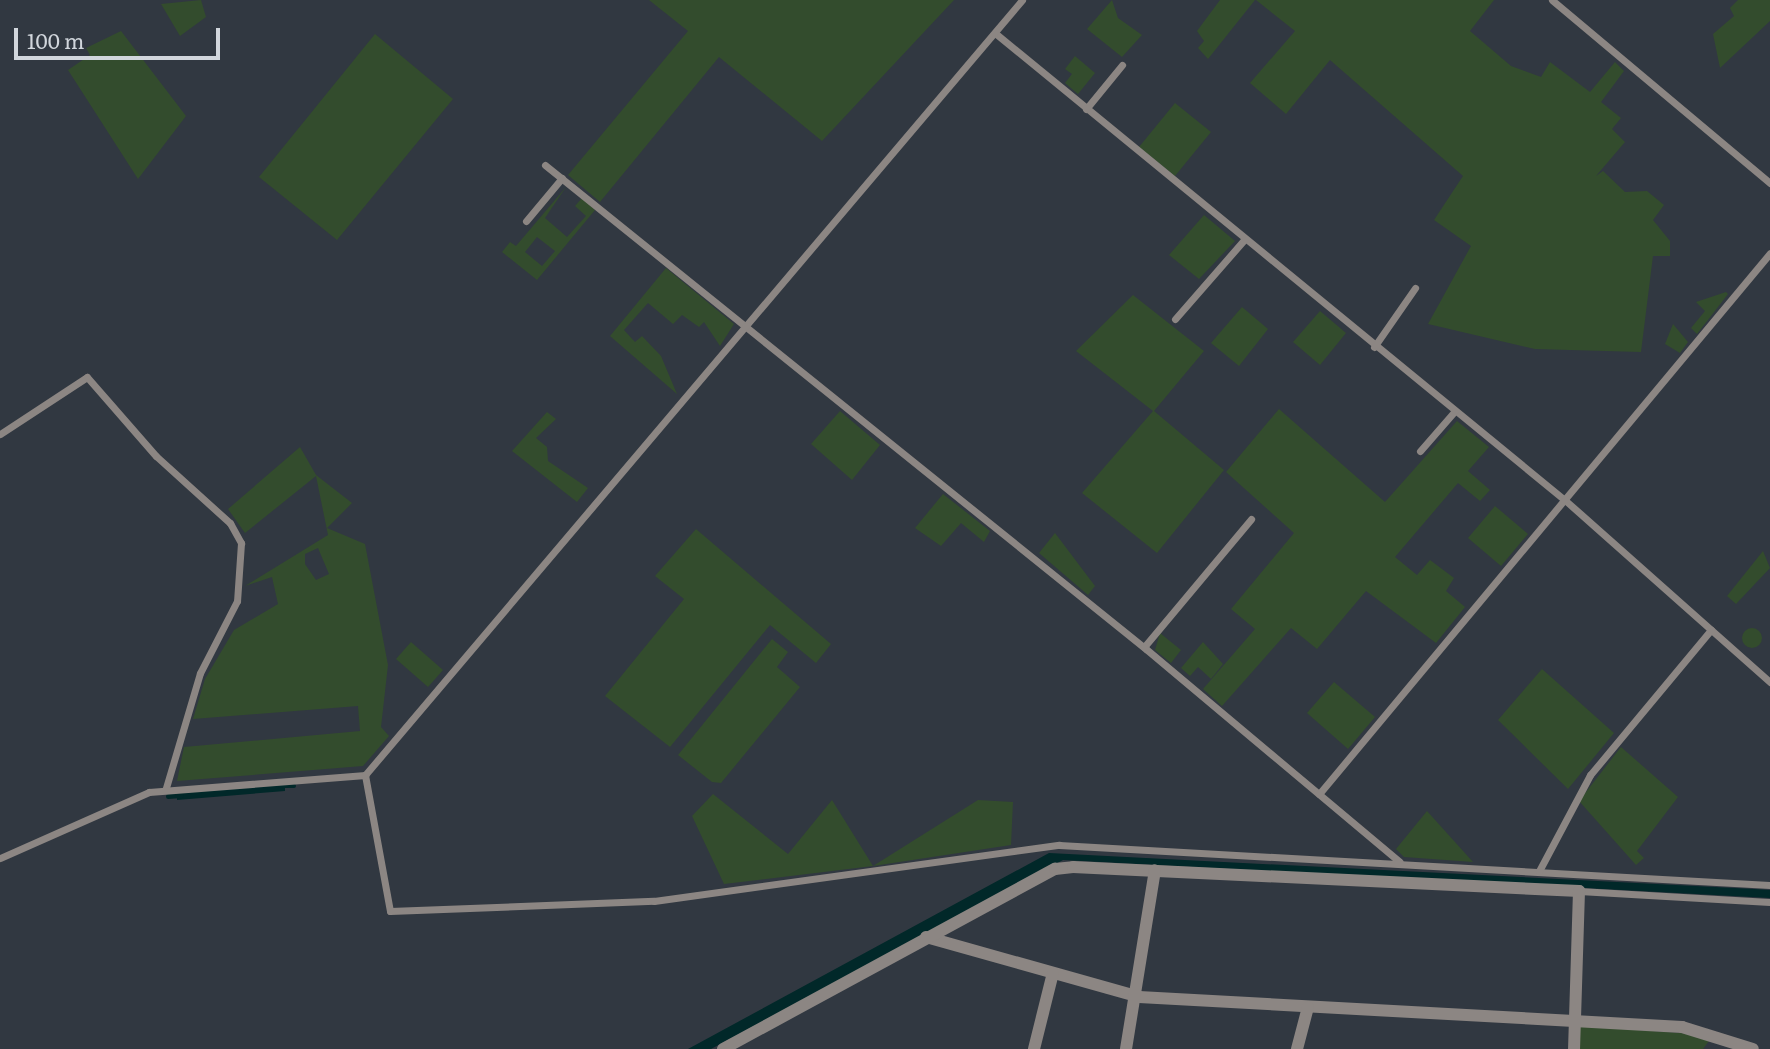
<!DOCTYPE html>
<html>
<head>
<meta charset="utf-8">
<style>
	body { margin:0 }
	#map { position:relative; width:1770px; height:1049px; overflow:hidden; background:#313841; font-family:Literata,serif }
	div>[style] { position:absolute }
	.green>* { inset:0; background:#334c2d }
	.round { border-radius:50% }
	.water>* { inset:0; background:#012829 }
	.stream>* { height:4.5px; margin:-2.25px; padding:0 2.25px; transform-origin:2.25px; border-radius:2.25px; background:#012829 }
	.minor>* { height:7px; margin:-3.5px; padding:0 3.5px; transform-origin:3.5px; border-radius:3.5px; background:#8c8683 }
	.tertiary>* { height:12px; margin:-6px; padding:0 6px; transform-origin:6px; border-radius:6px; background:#8c8683 }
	span { translate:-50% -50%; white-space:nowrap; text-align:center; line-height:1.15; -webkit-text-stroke:7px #313841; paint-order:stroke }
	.scale { position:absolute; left:14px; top:28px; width:206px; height:32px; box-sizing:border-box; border:4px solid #d1d6dc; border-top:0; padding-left:9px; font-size:21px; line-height:24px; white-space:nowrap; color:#d1d6dc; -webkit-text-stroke:5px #313841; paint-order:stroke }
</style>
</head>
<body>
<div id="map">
	<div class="green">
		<div style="clip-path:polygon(201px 0,206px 17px,180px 36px,161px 4px)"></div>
		<div style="clip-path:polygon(649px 0,954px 0,822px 141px,719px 57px,600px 202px,568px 175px,688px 31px)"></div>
		<div style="clip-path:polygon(1112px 0,1118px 18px,1142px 35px,1122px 57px,1087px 29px)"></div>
		<div style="clip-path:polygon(1220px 0,1255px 0,1208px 59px,1198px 48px,1204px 41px,1197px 31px)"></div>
		<div style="clip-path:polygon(1256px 0,1494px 0,1470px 31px,1511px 66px,1541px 77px,1550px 62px,1590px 92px,1615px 62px,1624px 71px,1601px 102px,1621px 118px,1612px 129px,1625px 142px,1596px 176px,1603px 171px,1625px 192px,1647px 191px,1664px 205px,1653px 220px,1670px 241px,1670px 256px,1653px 256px,1641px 352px,1535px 349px,1428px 324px,1471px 246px,1434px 220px,1463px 176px,1330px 60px,1286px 114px,1250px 83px,1295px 31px)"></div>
		<div style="clip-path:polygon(1738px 0,1770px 0,1770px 21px,1720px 68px,1713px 34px,1734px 16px,1730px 8px)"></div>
		<div style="clip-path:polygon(121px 31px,186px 116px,138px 179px,68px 70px,90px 55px,86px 48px)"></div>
		<div style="clip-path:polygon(375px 34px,453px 99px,337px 240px,259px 177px)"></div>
		<div style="clip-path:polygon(1075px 56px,1095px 73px,1078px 94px,1065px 83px,1072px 74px,1065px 69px)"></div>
		<div style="clip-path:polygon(1175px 103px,1211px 132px,1175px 176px,1139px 147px)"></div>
		<div style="clip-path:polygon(evenodd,566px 187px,545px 218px,567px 237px,586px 216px,575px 206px,582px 198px,595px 210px,537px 280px,502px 252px,510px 242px,516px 246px,566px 187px,537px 237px,555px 251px,542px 266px,525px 252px,537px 237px)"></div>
		<div style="clip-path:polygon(1204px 215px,1235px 241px,1199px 279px,1169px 255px)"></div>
		<div style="clip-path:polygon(666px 268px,734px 324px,720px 346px,704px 322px,699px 327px,682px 315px,673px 324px,648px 303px,624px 330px,635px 342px,642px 336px,661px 356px,677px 394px,610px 336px)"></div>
		<div style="clip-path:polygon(1726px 292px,1728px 294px,1697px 334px,1691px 328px,1705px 311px,1696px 302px)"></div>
		<div style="clip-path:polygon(1133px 295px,1204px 351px,1154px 411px,1224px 470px,1157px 553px,1082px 493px,1153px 411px,1076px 351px)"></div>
		<div style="clip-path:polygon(1242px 307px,1268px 329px,1239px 366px,1211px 343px)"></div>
		<div style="clip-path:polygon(1320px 311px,1346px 333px,1320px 365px,1293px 342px)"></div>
		<div style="clip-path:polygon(1673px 324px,1688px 342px,1680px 353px,1665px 344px)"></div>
		<div style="clip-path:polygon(1279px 409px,1385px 502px,1457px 421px,1489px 447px,1468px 471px,1490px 490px,1480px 501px,1458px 483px,1395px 557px,1417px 575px,1430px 560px,1454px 578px,1446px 591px,1465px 607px,1436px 643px,1366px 591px,1317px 649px,1291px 628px,1222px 706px,1203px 689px,1255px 629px,1231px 609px,1294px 533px,1226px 472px)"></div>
		<div style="clip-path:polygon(840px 411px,880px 445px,852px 480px,811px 444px)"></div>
		<div style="clip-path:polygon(547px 412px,556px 419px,536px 438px,547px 447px,548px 461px,588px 488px,577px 502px,512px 451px)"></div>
		<div style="clip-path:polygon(evenodd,300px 447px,316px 475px,352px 503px,327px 528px,365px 544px,388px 665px,381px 727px,389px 736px,363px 766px,177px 781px,184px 747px,360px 731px,358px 706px,193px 719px,205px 679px,234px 630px,278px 604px,272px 577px,245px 586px,328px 535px,316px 476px,245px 533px,228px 509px,300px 447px,318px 548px,329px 574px,316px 580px,305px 564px,305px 554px,318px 548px)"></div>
		<div style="clip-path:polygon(943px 494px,990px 531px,984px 542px,961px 523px,941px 546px,915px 528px)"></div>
		<div style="clip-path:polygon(1495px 506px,1528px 534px,1501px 566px,1468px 538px)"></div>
		<div style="clip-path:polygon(696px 529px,831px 644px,816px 663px,770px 625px,670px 747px,605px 696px,684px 599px,655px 576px)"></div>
		<div style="clip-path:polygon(1055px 533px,1095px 586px,1088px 595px,1039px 553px)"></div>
		<div style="clip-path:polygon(1763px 551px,1770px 568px,1736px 604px,1727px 596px)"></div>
		<div class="round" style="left:1742px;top:628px;width:20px;height:20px"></div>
		<div style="clip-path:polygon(1160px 633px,1181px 650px,1171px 663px,1155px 650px)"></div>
		<div style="clip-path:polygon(772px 639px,788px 652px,777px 667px,800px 687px,721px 783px,712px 782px,678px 755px)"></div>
		<div style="clip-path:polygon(411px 642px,443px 670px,428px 687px,396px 659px)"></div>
		<div style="clip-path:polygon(1203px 642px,1223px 664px,1211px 679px,1198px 667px,1190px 676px,1181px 668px)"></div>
		<div style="clip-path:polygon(1542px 669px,1614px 733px,1568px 789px,1498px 720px)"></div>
		<div style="clip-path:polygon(1334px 682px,1375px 717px,1348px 749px,1307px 713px)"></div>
		<div style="clip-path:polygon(1621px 747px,1678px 797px,1637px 851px,1644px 858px,1636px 865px,1579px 801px)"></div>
		<div style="clip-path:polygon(713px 794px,788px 854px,832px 800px,873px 866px,978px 800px,1013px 802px,1011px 845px,873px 866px,724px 884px,692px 816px)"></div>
		<div style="clip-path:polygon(1427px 811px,1473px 862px,1404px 857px,1396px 849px)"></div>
		<div style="clip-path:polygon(1580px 1026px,1681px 1033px,1712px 1037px,1703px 1049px,1578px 1049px)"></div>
	</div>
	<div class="water">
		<div style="clip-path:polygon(285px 782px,285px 791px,177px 800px,177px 790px)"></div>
		<div style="clip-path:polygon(1049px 853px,1754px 889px,1770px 890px,1770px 898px,1063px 860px,711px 1049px,688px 1049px)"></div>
	</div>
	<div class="stream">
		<div style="left:280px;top:786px;width:14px"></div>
		<div style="left:168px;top:796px;width:13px;rotate:-4deg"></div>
	</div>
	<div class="minor">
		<div style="left:1552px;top:0;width:285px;rotate:40deg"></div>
		<div style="left:995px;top:33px;width:738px;rotate:39.34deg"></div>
		<div style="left:1566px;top:501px;width:273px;rotate:41.6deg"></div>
		<div style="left:1086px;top:109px;width:57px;rotate:-50.7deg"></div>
		<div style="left:545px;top:165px;width:772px;rotate:38.85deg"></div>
		<div style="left:1146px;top:649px;width:331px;rotate:40deg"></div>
		<div style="left:526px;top:221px;width:56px;rotate:-50.1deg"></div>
		<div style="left:1175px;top:319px;width:105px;rotate:-48.9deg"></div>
		<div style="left:1374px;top:347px;width:72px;rotate:-55.2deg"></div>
		<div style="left:0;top:434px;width:104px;rotate:-33.2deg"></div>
		<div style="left:87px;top:377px;width:105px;rotate:48.9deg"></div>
		<div style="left:156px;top:456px;width:100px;rotate:42.2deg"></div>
		<div style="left:230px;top:523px;width:23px;rotate:61deg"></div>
		<div style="left:241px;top:543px;width:58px;rotate:93.9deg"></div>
		<div style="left:237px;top:601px;width:81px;rotate:117.2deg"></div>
		<div style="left:200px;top:673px;width:120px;rotate:106.5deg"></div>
		<div style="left:1420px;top:451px;width:52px;rotate:-48.9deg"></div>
		<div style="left:1144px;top:647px;width:167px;rotate:-50.1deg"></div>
		<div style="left:365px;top:775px;width:138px;rotate:79.6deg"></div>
		<div style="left:390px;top:911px;width:264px;rotate:-2.2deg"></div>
		<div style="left:654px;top:901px;width:409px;rotate:-7.9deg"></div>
		<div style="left:1059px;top:845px;width:712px;rotate:3.22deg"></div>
		<div style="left:1319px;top:794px;width:704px;rotate:-50.18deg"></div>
		<div style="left:0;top:858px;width:163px;rotate:-23.9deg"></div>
		<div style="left:149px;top:792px;width:217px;rotate:-4.5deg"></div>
		<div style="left:365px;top:775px;width:1016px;rotate:-49.71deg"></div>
		<div style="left:1539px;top:871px;width:109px;rotate:-62deg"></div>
		<div style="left:1590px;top:775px;width:189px;rotate:-50.2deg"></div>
		<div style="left:1579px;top:891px;width:191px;rotate:3.3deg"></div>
	</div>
	<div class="tertiary">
		<div style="left:926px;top:937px;width:221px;rotate:15.7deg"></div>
		<div style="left:1139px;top:997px;width:544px;rotate:3.16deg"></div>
		<div style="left:1682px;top:1027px;width:74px;rotate:17.2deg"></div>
		<div style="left:723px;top:1049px;width:378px;rotate:-28.5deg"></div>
		<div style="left:1055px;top:869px;width:18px;rotate:-6deg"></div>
		<div style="left:1073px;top:867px;width:507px;rotate:2.72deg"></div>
		<div style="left:1579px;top:891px;width:158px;rotate:91.8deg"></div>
		<div style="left:1034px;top:1049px;width:78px;rotate:-76deg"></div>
		<div style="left:1126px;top:1049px;width:181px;rotate:-80.8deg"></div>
		<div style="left:1297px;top:1049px;width:43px;rotate:-75.3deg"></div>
	</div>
	<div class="scale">100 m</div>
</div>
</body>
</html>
